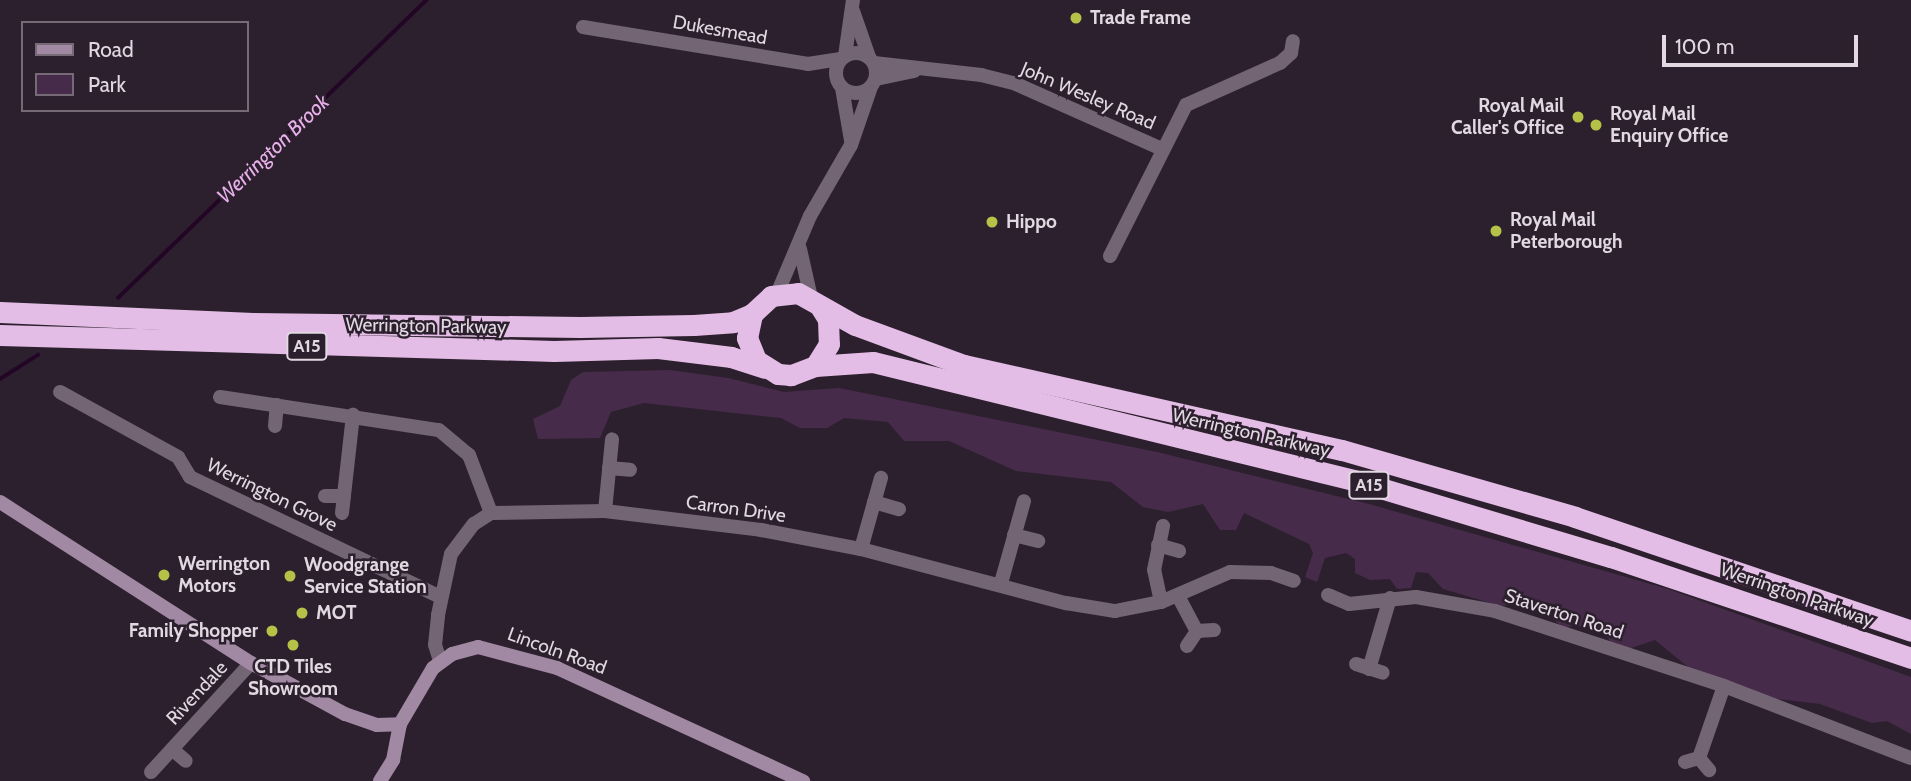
<!DOCTYPE html>
<html>
<head>
<meta charset="utf-8">
<style>
	body { margin:0 }
	#map { position:relative; width:1911px; height:781px; overflow:hidden; background:#2d202e; font-family:Cabin,sans-serif }
	div>[style] { position:absolute }
	.green>* { inset:0; background:#472b4a }
	.stream>* { height:3.5px; margin:-1.75px; padding:0 1.75px; transform-origin:1.75px; border-radius:1.75px; background:#230626 }
	.street>* { height:14px; margin:-7px; padding:0 7px; transform-origin:7px; border-radius:7px; background:#746575 }
	.street>.ring { margin:-7px; padding:0; box-sizing:content-box; background:none; border:14px solid #746575; border-radius:50% }
	.secondary>* { height:14px; margin:-7px; padding:0 7px; transform-origin:7px; border-radius:7px; background:#a188a3 }
	.highway>* { height:21px; margin:-10.5px; padding:0 10.5px; transform-origin:10.5px; border-radius:10.5px; background:#e4bde6 }
	.dots>* { width:19px; height:19px; translate:-50% -50%; box-sizing:border-box; border:4px solid #2d202e; border-radius:50% }
	span { translate:-50% -50%; white-space:nowrap; text-align:center; line-height:1.15; -webkit-text-stroke:5px #2d202e; paint-order:stroke }
	.shield-label span { padding:2px 5px; background:#2d202e; border:2px solid; border-radius:5px; -webkit-text-stroke-width:0 }
	.shield-label { font-size:18px; color:#e1d8e2; font-weight:700 }
	.poi-label { font-size:19px; color:#e1d8e2; font-weight:700 }
	.left { translate:0 -50%; text-align:left }
	.right { translate:-100% -50%; text-align:right }
	.street-label { font-size:19px; color:#e1d8e2 }
	.water-label { font-size:21px; color:#e8b1ec; font-style:italic }
	.legend { position:absolute; left:21px; top:21px; width:228px; height:91px; box-sizing:border-box; background:#2d202e; border:2px solid #756a76; margin:0; padding:9px 12px; list-style:none; font-size:21px; color:#e1d8e2 }
	.legend li { display:flex; align-items:center; gap:14px; height:35px }
	.legend b { width:35px; border:2px solid #756a76 }
	.scale { position:absolute; left:1662px; top:35px; width:196px; height:32px; box-sizing:border-box; border:4px solid #e1d8e2; border-top:0; padding-left:9px; font-size:21px; line-height:24px; white-space:nowrap; color:#e1d8e2; -webkit-text-stroke:5px #2d202e; paint-order:stroke }
</style>
</head>
<body>
<div id="map">
	<div class="green">
		<div style="clip-path:polygon(670px 370px,728px 378px,784px 392px,839px 388px,1157px 452px,1369px 504px,1668px 589px,1911px 677px,1911px 734px,1887px 721px,1872px 723px,1820px 704px,1769px 698px,1688px 667px,1655px 640px,1628px 649px,1612px 644px,1604px 633px,1575px 625px,1563px 628px,1553px 619px,1560px 612px,1557px 605px,1536px 600px,1501px 606px,1443px 589px,1428px 573px,1416px 572px,1411px 588px,1397px 589px,1390px 579px,1370px 580px,1355px 573px,1355px 559px,1346px 553px,1325px 558px,1317px 582px,1305px 577px,1313px 553px,1309px 544px,1244px 513px,1236px 530px,1220px 530px,1203px 504px,1168px 512px,1143px 507px,1111px 482px,1016px 471px,949px 441px,904px 441px,888px 422px,844px 418px,827px 428px,800px 428px,781px 418px,644px 403px,611px 412px,600px 438px,538px 439px,533px 419px,560px 406px,571px 380px,583px 372px)"></div>
	</div>
	<div class="stream">
		<div style="left:118px;top:298px;width:429px;rotate:-44deg"></div>
		<div style="left:0;top:379px;width:45px;rotate:-32.3deg"></div>
	</div>
	<div class="street">
		<div style="left:853px;top:11px;width:49px;rotate:70.8deg"></div>
		<div style="left:583px;top:27px;width:228px;rotate:9.3deg"></div>
		<div style="left:808px;top:64px;width:33px;rotate:-9deg"></div>
		<div class="ring" style="left:836px;top:53px;width:26px;height:26px"></div>
		<div style="left:845px;top:56px;width:57px;rotate:-81.9deg"></div>
		<div style="left:874px;top:63px;width:108px;rotate:6.4deg"></div>
		<div style="left:981px;top:75px;width:36px;rotate:14deg"></div>
		<div style="left:1016px;top:84px;width:160px;rotate:24deg"></div>
		<div style="left:876px;top:79px;width:39px;rotate:-12deg"></div>
		<div style="left:842px;top:88px;width:53px;rotate:80.2deg"></div>
		<div style="left:800px;top:249px;width:50px;rotate:77.3deg"></div>
		<div style="left:1110px;top:256px;width:169px;rotate:-63.3deg"></div>
		<div style="left:1186px;top:105px;width:103px;rotate:-24.1deg"></div>
		<div style="left:1280px;top:63px;width:15px;rotate:-42deg"></div>
		<div style="left:1291px;top:53px;width:12px;rotate:-81deg"></div>
		<div style="left:777px;top:294px;width:85px;rotate:-67.1deg"></div>
		<div style="left:810px;top:216px;width:82px;rotate:-60deg"></div>
		<div style="left:851px;top:145px;width:61px;rotate:-71deg"></div>
		<div style="left:60px;top:392px;width:135px;rotate:28.8deg"></div>
		<div style="left:178px;top:457px;width:23px;rotate:59deg"></div>
		<div style="left:190px;top:477px;width:278px;rotate:25.6deg"></div>
		<div style="left:220px;top:397px;width:221px;rotate:8.6deg"></div>
		<div style="left:439px;top:430px;width:39px;rotate:40deg"></div>
		<div style="left:469px;top:455px;width:62px;rotate:69.2deg"></div>
		<div style="left:275px;top:426px;width:21px;rotate:-85deg"></div>
		<div style="left:609px;top:468px;width:21px;rotate:5deg"></div>
		<div style="left:325px;top:496px;width:19px"></div>
		<div style="left:874px;top:502px;width:26px;rotate:16deg"></div>
		<div style="left:605px;top:511px;width:72px;rotate:-84.4deg"></div>
		<div style="left:342px;top:513px;width:99px;rotate:-83.6deg"></div>
		<div style="left:1014px;top:535px;width:25px;rotate:14deg"></div>
		<div style="left:1158px;top:545px;width:22px;rotate:16deg"></div>
		<div style="left:861px;top:549px;width:212px;rotate:14.8deg"></div>
		<div style="left:1066px;top:603px;width:50px;rotate:9.3deg"></div>
		<div style="left:1115px;top:611px;width:47px;rotate:-11.1deg"></div>
		<div style="left:1161px;top:602px;width:33px;rotate:-102deg"></div>
		<div style="left:1154px;top:570px;width:45px;rotate:-78.4deg"></div>
		<div style="left:1001px;top:583px;width:85px;rotate:-74.3deg"></div>
		<div style="left:1328px;top:595px;width:23px;rotate:23deg"></div>
		<div style="left:1349px;top:604px;width:67px;rotate:-6deg"></div>
		<div style="left:1416px;top:597px;width:80px;rotate:10deg"></div>
		<div style="left:1495px;top:611px;width:241px;rotate:18.1deg"></div>
		<div style="left:1724px;top:686px;width:200px;rotate:21.1deg"></div>
		<div style="left:1178px;top:596px;width:40px;rotate:62deg"></div>
		<div style="left:1161px;top:602px;width:75px;rotate:-23.5deg"></div>
		<div style="left:1230px;top:572px;width:41px;rotate:1.4deg"></div>
		<div style="left:1271px;top:573px;width:24px;rotate:19deg"></div>
		<div style="left:1187px;top:646px;width:18px;rotate:-56deg"></div>
		<div style="left:1197px;top:631px;width:17px;rotate:-3deg"></div>
		<div style="left:440px;top:661px;width:17px;rotate:-107deg"></div>
		<div style="left:435px;top:645px;width:30px;rotate:-84deg"></div>
		<div style="left:438px;top:615px;width:62px;rotate:-78deg"></div>
		<div style="left:451px;top:554px;width:38px;rotate:-53deg"></div>
		<div style="left:474px;top:524px;width:20px;rotate:-33deg"></div>
		<div style="left:491px;top:513px;width:114px;rotate:-1deg"></div>
		<div style="left:605px;top:511px;width:157px;rotate:6.9deg"></div>
		<div style="left:761px;top:530px;width:102px;rotate:10.8deg"></div>
		<div style="left:861px;top:549px;width:74px;rotate:-74.3deg"></div>
		<div style="left:1356px;top:664px;width:28px;rotate:18deg"></div>
		<div style="left:1369px;top:669px;width:74px;rotate:-73.5deg"></div>
		<div style="left:172px;top:749px;width:18px;rotate:41deg"></div>
		<div style="left:1699px;top:758px;width:76px;rotate:-70.9deg"></div>
		<div style="left:1685px;top:762px;width:15px;rotate:-16deg"></div>
		<div style="left:1699px;top:758px;width:16px;rotate:50deg"></div>
		<div style="left:151px;top:772px;width:148px;rotate:-47.5deg"></div>
	</div>
	<div class="secondary">
		<div style="left:0;top:502px;width:298px;rotate:32.7deg"></div>
		<div style="left:251px;top:663px;width:107px;rotate:28.5deg"></div>
		<div style="left:345px;top:714px;width:34px;rotate:19deg"></div>
		<div style="left:377px;top:725px;width:23px;rotate:-2deg"></div>
		<div style="left:380px;top:781px;width:25px;rotate:-58deg"></div>
		<div style="left:393px;top:760px;width:37px;rotate:-79deg"></div>
		<div style="left:400px;top:724px;width:65px;rotate:-59.5deg"></div>
		<div style="left:433px;top:668px;width:24px;rotate:-36deg"></div>
		<div style="left:452px;top:654px;width:27px;rotate:-15deg"></div>
		<div style="left:478px;top:647px;width:82px;rotate:14.9deg"></div>
		<div style="left:557px;top:668px;width:271px;rotate:24.7deg"></div>
	</div>
	<div class="highway">
		<div style="left:821px;top:308px;width:13px;rotate:58deg"></div>
		<div style="left:828px;top:319px;width:25px;rotate:88deg"></div>
		<div style="left:829px;top:344px;width:26px;rotate:122deg"></div>
		<div style="left:815px;top:366px;width:26px;rotate:159deg"></div>
		<div style="left:791px;top:375px;width:13px;rotate:-176deg"></div>
		<div style="left:778px;top:374px;width:26px;rotate:-148deg"></div>
		<div style="left:756px;top:360px;width:24px;rotate:-112deg"></div>
		<div style="left:747px;top:338px;width:25px;rotate:-78deg"></div>
		<div style="left:752px;top:314px;width:26px;rotate:-43deg"></div>
		<div style="left:771px;top:296px;width:27px;rotate:-6deg"></div>
		<div style="left:798px;top:293px;width:65px;rotate:29.3deg"></div>
		<div style="left:855px;top:325px;width:116px;rotate:20.2deg"></div>
		<div style="left:964px;top:365px;width:387px;rotate:12.7deg"></div>
		<div style="left:1342px;top:450px;width:242px;rotate:16deg"></div>
		<div style="left:1575px;top:517px;width:355px;rotate:18.7deg"></div>
		<div style="left:0;top:312px;width:253px;rotate:2.5deg"></div>
		<div style="left:253px;top:323px;width:327px;rotate:0.7deg"></div>
		<div style="left:580px;top:327px;width:114px;rotate:-1deg"></div>
		<div style="left:694px;top:325px;width:39px;rotate:-4deg"></div>
		<div style="left:733px;top:322px;width:21px;rotate:-23deg"></div>
		<div style="left:0;top:335px;width:554px;rotate:1.65deg"></div>
		<div style="left:554px;top:351px;width:104px;rotate:-1.7deg"></div>
		<div style="left:658px;top:348px;width:74px;rotate:7deg"></div>
		<div style="left:731px;top:357px;width:35px;rotate:18deg"></div>
		<div style="left:815px;top:366px;width:58px;rotate:-3.9deg"></div>
		<div style="left:873px;top:362px;width:498px;rotate:13.8deg"></div>
		<div style="left:1357px;top:481px;width:265px;rotate:16.7deg"></div>
		<div style="left:1611px;top:557px;width:317px;rotate:18.6deg"></div>
	</div>
	<div class="dots">
		<div style="left:1076px;top:18px;background:#b6c148"></div>
		<div style="left:1578px;top:117px;background:#b6c148"></div>
		<div style="left:1596px;top:125px;background:#b6c148"></div>
		<div style="left:992px;top:222px;background:#b6c148"></div>
		<div style="left:1496px;top:231px;background:#b6c148"></div>
		<div style="left:164px;top:575px;background:#b6c148"></div>
		<div style="left:290px;top:576px;background:#b6c148"></div>
		<div style="left:302px;top:613px;background:#b6c148"></div>
		<div style="left:272px;top:631px;background:#b6c148"></div>
		<div style="left:293px;top:645px;background:#b6c148"></div>
	</div>
	<div class="shield-label">
		<span style="left:307px;top:346px">A15</span>
		<span style="left:1369px;top:485px">A15</span>
	</div>
	<div class="poi-label">
		<span class="left" style="left:1090px;top:18px">Trade Frame</span>
		<span class="right" style="left:1564px;top:117px">Royal Mail<br>Caller's Office</span>
		<span class="left" style="left:1610px;top:125px">Royal Mail<br>Enquiry Office</span>
		<span class="left" style="left:1510px;top:231px">Royal Mail<br>Peterborough</span>
		<span class="left" style="left:1006px;top:222px">Hippo</span>
		<span class="left" style="left:178px;top:575px">Werrington<br>Motors</span>
		<span class="left" style="left:304px;top:576px">Woodgrange<br>Service Station</span>
		<span class="left" style="left:316px;top:613px">MOT</span>
		<span class="right" style="left:258px;top:631px">Family Shopper</span>
		<span style="left:293px;top:678px">CTD Tiles<br>Showroom</span>
	</div>
	<div class="street-label">
		<span style="left:720px;top:30px;rotate:10deg">Dukesmead</span>
		<span style="left:1088px;top:96px;rotate:23deg">John Wesley Road</span>
		<span style="left:426px;top:326px;rotate:1deg">Werrington Parkway</span>
		<span style="left:1251px;top:433px;rotate:13deg">Werrington Parkway</span>
		<span style="left:272px;top:495px;rotate:26deg">Werrington Grove</span>
		<span style="left:736px;top:509px;rotate:8deg">Carron Drive</span>
		<span style="left:1797px;top:595px;rotate:19deg">Werrington Parkway</span>
		<span style="left:1564px;top:614px;rotate:18deg">Staverton Road</span>
		<span style="left:557px;top:651px;rotate:20deg">Lincoln Road</span>
		<span style="left:197px;top:693px;rotate:-47deg">Rivendale</span>
	</div>
	<div class="water-label">
		<span style="left:273px;top:149px;rotate:-44deg">Werrington Brook</span>
	</div>
	<ul class="legend">
	<li><b style="height:9px;background:#a188a3"></b>Road</li>
	<li><b style="height:19px;background:#472b4a"></b>Park</li>
	</ul>
	<div class="scale">100 m</div>
</div>
</body>
</html>
